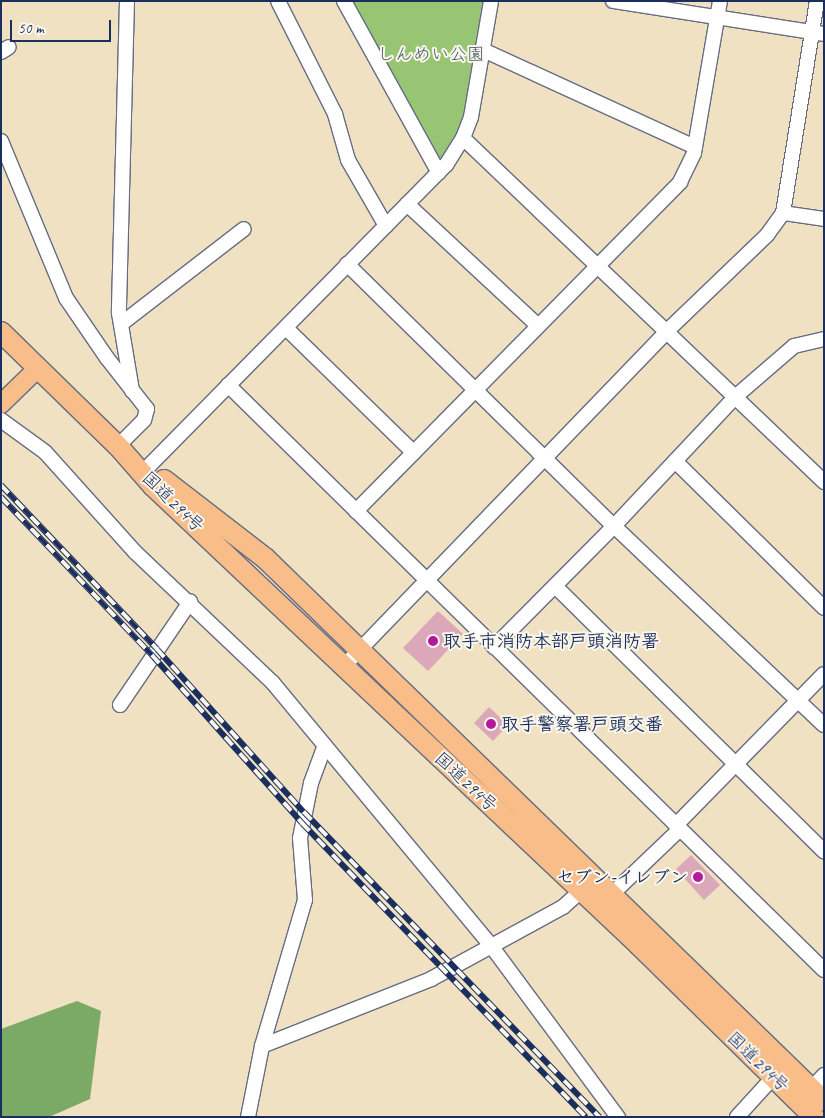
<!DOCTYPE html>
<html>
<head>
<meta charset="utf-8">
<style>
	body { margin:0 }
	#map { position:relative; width:825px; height:1118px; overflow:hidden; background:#f0e1c2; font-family:Caveat,"Klee One",sans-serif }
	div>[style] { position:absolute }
	.green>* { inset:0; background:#98c573 }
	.forest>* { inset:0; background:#7aaa65 }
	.building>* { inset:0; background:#dba8ba }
	.roads { filter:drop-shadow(1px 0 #666d81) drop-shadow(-1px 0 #666d81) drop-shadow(0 1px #666d81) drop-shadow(0 -1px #666d81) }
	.minor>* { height:14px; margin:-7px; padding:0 7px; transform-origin:7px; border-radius:7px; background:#fff }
	.major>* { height:18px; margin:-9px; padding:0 9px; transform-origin:9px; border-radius:9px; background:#f9bd89 }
	.highway>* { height:20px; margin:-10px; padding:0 10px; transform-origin:10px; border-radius:10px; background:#f9bd89 }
	.rail>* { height:5.5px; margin-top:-2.75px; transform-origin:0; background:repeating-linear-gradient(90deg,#fbf7ec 0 11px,#1b2f5e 0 22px); box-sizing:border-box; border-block:1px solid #1b2f5e }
	.dots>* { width:14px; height:14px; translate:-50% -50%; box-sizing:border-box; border:2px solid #fbf7ec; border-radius:50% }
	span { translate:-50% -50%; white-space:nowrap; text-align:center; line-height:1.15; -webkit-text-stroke:4px #fbf7ec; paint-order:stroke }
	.park-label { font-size:18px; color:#405c64 }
	.street-label { font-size:18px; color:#1b2f5e }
	.poi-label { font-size:18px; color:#1b2f5e; font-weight:700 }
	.left { translate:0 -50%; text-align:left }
	.right { translate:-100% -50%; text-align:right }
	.frame { position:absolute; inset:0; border:2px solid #1b2f5e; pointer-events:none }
	.scale { position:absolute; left:10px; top:20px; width:101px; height:22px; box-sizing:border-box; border:2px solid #1b2f5e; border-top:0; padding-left:6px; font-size:15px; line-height:18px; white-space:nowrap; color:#1b2f5e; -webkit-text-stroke:4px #fbf7ec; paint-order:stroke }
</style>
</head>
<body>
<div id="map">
	<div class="green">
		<div style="clip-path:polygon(352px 1px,491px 1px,471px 117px,439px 173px)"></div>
	</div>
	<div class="forest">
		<div style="clip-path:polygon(77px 1001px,101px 1011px,90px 1099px,49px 1117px,1px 1117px,1px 1029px)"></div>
	</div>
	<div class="building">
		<div style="clip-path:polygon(438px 611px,463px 634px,428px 671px,403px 648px)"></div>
		<div style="clip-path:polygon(489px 707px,508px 725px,493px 741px,474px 723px)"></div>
		<div style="clip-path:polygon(691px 855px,720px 885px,704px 900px,676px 869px)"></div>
	</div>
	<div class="roads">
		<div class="minor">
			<div style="left:127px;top:1px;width:312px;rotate:91.5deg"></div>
			<div style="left:119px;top:313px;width:79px;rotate:80.5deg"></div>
			<div style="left:278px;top:1px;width:127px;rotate:63.2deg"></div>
			<div style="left:335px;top:114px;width:48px;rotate:74.2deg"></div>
			<div style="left:348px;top:160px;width:76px;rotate:60.1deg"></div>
			<div style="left:344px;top:1px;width:196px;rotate:61.1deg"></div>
			<div style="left:613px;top:1px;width:214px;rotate:8.9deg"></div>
			<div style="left:483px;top:50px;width:233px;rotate:24.6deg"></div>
			<div style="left:1px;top:52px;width:9px;rotate:-32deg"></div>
			<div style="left:463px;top:138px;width:499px;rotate:43.6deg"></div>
			<div style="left:1px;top:141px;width:170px;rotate:67.5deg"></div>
			<div style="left:66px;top:298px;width:73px;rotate:55.7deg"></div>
			<div style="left:107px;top:358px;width:65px;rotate:51.9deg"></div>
			<div style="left:147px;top:409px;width:11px;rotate:105deg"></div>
			<div style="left:144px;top:420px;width:37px;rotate:135deg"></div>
			<div style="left:407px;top:204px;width:178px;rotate:42.9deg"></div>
			<div style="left:783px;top:213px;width:41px;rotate:8.3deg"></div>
			<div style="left:347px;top:264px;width:374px;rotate:44.5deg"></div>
			<div style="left:614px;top:526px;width:289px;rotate:43.5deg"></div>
			<div style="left:121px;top:324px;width:155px;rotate:-37.7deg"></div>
			<div style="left:287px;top:329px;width:177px;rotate:44.3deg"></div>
			<div style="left:228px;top:385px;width:835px;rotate:44.47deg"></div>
			<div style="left:1px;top:420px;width:54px;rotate:36deg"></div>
			<div style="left:45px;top:452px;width:135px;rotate:48deg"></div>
			<div style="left:135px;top:552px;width:190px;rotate:43.5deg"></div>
			<div style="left:273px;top:683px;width:343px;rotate:50.3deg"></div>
			<div style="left:492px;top:947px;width:212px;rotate:53.5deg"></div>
			<div style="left:675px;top:461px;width:209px;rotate:44.6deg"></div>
			<div style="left:142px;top:473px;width:433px;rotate:-45.4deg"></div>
			<div style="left:446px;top:165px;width:32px;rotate:-58deg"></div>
			<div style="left:463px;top:138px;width:22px;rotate:-69deg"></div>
			<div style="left:471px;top:117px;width:118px;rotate:-80.2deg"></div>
			<div style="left:356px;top:511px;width:462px;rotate:-45.4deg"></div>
			<div style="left:680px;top:182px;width:32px;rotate:-64deg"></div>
			<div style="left:694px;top:153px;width:154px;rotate:-80.3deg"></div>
			<div style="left:555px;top:586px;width:378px;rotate:44.6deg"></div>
			<div style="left:494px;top:647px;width:170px;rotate:-45.2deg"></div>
			<div style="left:614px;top:526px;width:177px;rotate:-46.8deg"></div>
			<div style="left:735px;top:397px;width:78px;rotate:-40.8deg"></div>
			<div style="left:794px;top:346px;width:31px;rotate:-13deg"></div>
			<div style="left:345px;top:665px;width:464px;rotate:-46deg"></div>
			<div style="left:667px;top:331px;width:139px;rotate:-43.8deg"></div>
			<div style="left:767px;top:235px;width:27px;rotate:-54deg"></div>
			<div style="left:783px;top:213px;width:215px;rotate:-80.9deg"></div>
			<div style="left:120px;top:705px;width:125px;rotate:-55.8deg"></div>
			<div style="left:676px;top:825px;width:211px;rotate:-45.6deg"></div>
			<div style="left:612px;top:894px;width:94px;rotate:-43.7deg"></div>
			<div style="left:262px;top:1046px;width:182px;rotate:-21.6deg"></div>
			<div style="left:431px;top:979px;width:150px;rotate:-28.6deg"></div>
			<div style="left:563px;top:907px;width:24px;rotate:-42deg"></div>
			<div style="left:811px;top:1089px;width:19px;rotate:-47deg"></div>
			<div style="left:248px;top:1117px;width:72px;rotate:-78.8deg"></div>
			<div style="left:262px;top:1046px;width:152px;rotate:-73.6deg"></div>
			<div style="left:305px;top:900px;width:62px;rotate:-94.6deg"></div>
			<div style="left:300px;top:838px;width:56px;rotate:-78.7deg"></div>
			<div style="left:311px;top:783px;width:40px;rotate:-69.8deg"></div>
			<div style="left:737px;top:1117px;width:61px;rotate:-47.7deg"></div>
		</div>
		<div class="major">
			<div style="left:1px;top:404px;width:52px;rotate:-44.2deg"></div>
		</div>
		<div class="highway">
			<div style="left:1px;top:332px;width:163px;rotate:44.3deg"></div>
			<div style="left:118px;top:446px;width:53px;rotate:48.8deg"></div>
			<div style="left:153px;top:486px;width:667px;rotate:43.36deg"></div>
			<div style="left:638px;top:944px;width:247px;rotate:44.5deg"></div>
			<div style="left:164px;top:480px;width:128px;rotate:37.7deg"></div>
			<div style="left:265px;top:558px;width:779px;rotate:44.17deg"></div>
		</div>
	</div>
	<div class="rail">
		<div style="left:1px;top:485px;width:226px;rotate:46.4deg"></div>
		<div style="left:157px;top:649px;width:219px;rotate:48deg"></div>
		<div style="left:304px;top:812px;width:425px;rotate:45.9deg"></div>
		<div style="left:1px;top:497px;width:219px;rotate:46.3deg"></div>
		<div style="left:152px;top:655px;width:225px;rotate:48.2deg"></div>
		<div style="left:302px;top:823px;width:409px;rotate:46deg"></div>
	</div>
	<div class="dots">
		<div style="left:433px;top:641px;background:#b5179e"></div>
		<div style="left:491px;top:724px;background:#b5179e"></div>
		<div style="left:698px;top:877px;background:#b5179e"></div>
	</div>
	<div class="park-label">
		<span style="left:431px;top:54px">しんめい公園</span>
	</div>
	<div class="street-label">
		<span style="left:173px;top:502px;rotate:44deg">国道294号</span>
		<span style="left:466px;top:782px;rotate:43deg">国道294号</span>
		<span style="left:758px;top:1062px;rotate:44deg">国道294号</span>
	</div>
	<div class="poi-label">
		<span class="left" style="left:443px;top:641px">取手市消防本部戸頭消防署</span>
		<span class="left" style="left:501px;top:724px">取手警察署戸頭交番</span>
		<span class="right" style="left:688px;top:877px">セブン-イレブン</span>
	</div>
	<div class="frame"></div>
	<div class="scale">50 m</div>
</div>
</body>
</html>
